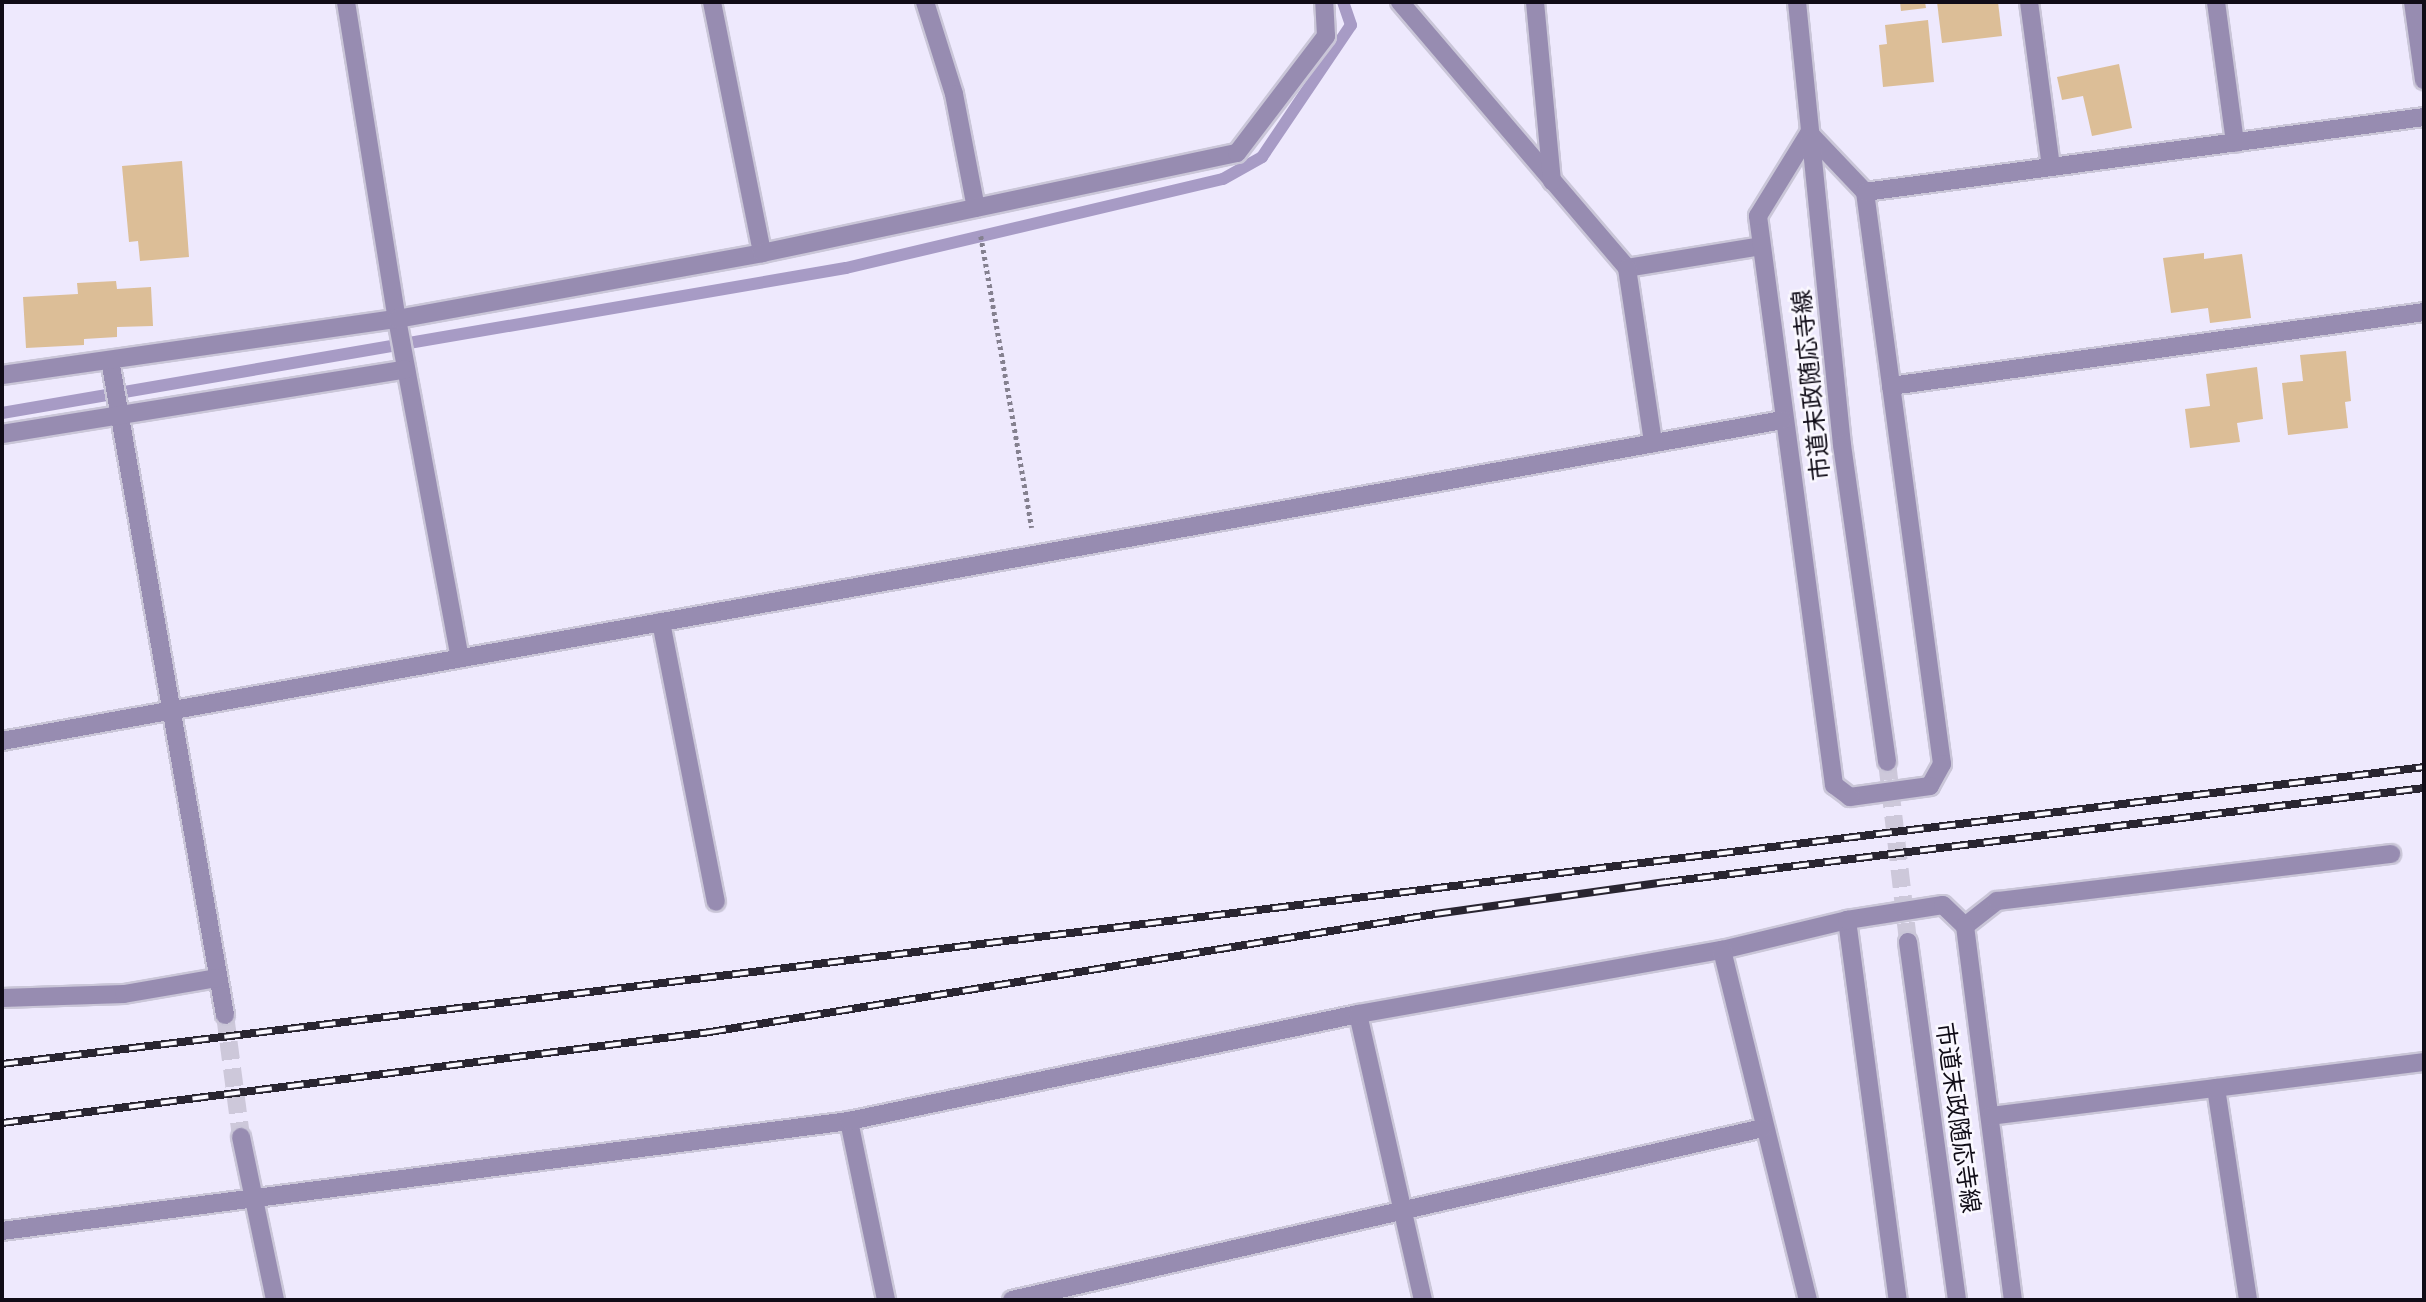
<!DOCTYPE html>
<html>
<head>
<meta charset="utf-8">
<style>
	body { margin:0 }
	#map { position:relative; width:2426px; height:1302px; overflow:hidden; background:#eee9fd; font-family:"Sofia Sans Condensed","Noto Sans JP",sans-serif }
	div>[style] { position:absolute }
	.stream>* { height:12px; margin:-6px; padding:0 6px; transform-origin:6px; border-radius:6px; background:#a79bc5 }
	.building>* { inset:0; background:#dcbe97 }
	.minor-tunnel>* { height:18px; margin-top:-9px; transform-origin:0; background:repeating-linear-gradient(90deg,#cdc8da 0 18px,transparent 0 27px) }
	.tertiary-tunnel>* { height:18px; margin-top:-9px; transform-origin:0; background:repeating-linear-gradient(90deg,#cdc8da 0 18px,transparent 0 27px) }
	.path>* { height:4.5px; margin-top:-2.25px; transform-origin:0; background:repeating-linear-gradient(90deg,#84808f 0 3.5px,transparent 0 7px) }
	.roads { filter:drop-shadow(2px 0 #cac6d8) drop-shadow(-2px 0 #cac6d8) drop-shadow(0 2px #cac6d8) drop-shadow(0 -2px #cac6d8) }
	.minor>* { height:18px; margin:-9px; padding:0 9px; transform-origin:9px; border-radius:9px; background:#978cb1 }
	.tertiary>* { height:18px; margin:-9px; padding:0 9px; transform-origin:9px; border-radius:9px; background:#978cb1 }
	.rail>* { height:8px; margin-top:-4px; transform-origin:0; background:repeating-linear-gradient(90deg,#faf8ff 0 16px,#292531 0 32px); box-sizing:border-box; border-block:2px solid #292531 }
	span { translate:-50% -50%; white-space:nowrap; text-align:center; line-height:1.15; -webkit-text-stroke:5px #faf8ff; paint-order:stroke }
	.street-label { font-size:24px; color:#100c17 }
	.frame { position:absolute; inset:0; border:4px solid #100c17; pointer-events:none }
</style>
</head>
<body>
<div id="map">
	<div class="stream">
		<div style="left:2px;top:413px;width:856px;rotate:-9.75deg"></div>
		<div style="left:846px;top:268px;width:387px;rotate:-13.3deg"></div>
		<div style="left:1223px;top:179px;width:45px;rotate:-29.4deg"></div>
		<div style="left:1262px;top:157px;width:159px;rotate:-56deg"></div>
		<div style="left:1351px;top:25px;width:24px;rotate:-109deg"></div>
	</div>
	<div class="building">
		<div style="clip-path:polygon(1900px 2px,1925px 2px,1926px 8px,1901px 11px)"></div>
		<div style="clip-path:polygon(1937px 2px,1998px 2px,2002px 36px,1942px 43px)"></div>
		<div style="clip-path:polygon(1928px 20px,1934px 82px,1883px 87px,1879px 45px,1887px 44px,1885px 25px)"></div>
		<div style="clip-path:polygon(2119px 64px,2132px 128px,2092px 136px,2083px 96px,2062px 100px,2057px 77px)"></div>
		<div style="clip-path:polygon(182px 161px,189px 257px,140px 261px,138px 241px,129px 242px,122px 166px)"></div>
		<div style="clip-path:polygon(2204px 253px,2204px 259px,2242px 254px,2251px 318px,2210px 323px,2208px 308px,2171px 313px,2163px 258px)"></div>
		<div style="clip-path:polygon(116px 281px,117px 289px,151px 287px,153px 326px,117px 327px,117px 337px,84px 339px,84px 345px,26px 348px,23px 297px,78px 294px,77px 283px)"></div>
		<div style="clip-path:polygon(2346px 351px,2351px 401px,2345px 402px,2348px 428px,2288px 435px,2282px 383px,2303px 381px,2300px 355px)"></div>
		<div style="clip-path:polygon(2257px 367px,2263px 419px,2237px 423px,2240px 442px,2190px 448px,2185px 409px,2210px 406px,2206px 374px)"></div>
	</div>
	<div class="minor-tunnel">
		<div style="left:225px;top:1015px;width:123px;rotate:82.5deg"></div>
	</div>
	<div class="tertiary-tunnel">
		<div style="left:1887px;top:762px;width:181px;rotate:83.3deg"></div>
	</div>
	<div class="path">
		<div style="left:981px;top:236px;width:296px;rotate:80.1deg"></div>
	</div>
	<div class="roads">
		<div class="minor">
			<div style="left:346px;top:2px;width:321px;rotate:80.9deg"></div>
			<div style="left:397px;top:319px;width:345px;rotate:79.5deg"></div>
			<div style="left:712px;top:2px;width:256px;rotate:78.7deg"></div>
			<div style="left:925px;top:2px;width:96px;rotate:72.5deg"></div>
			<div style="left:954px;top:94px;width:116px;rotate:79.1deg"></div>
			<div style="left:1400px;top:2px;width:350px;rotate:49.5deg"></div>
			<div style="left:1627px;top:268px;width:136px;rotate:-9.3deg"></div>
			<div style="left:1535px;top:2px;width:180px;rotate:84.6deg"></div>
			<div style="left:2029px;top:2px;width:166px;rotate:82.4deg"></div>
			<div style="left:2216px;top:2px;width:142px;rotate:82.3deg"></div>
			<div style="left:2413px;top:2px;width:79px;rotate:82deg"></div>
			<div style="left:1809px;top:133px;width:81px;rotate:46.5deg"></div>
			<div style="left:1865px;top:192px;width:577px;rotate:82.33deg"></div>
			<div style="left:1942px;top:764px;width:25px;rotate:119deg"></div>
			<div style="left:1930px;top:786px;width:81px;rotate:172.2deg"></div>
			<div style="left:1850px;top:797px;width:20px;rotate:-143deg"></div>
			<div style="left:1834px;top:785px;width:574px;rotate:-97.61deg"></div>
			<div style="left:1758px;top:216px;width:97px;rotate:-58.4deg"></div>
			<div style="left:1865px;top:192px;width:564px;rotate:-7.64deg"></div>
			<div style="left:1627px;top:268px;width:177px;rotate:81.5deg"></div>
			<div style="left:110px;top:360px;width:665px;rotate:80.04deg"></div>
			<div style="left:2px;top:375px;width:399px;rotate:-8.1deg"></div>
			<div style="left:397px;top:319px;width:371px;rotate:-10.2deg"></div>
			<div style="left:762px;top:253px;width:485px;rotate:-11.9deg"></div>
			<div style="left:1237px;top:153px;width:147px;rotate:-52.7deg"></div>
			<div style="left:1326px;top:36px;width:34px;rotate:-93deg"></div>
			<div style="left:1891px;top:386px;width:538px;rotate:-7.9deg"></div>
			<div style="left:2px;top:434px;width:409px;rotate:-9.1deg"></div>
			<div style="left:661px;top:622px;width:285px;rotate:78.9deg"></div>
			<div style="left:2px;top:741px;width:1809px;rotate:-10.22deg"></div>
			<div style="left:1847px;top:920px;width:383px;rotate:82.4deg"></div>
			<div style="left:1965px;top:926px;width:41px;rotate:-38deg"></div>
			<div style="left:1997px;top:901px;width:397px;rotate:-6.8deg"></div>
			<div style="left:1722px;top:950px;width:129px;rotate:-13.5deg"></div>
			<div style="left:1847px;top:920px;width:97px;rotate:-8.9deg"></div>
			<div style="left:1943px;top:905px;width:30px;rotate:44deg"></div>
			<div style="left:1965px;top:926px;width:377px;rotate:82.7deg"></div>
			<div style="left:2px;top:998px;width:122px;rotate:-1.9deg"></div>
			<div style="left:124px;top:994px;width:95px;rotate:-9.7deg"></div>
			<div style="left:1358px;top:1014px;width:293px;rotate:77.2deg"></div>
			<div style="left:2216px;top:1088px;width:214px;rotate:81.4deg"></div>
			<div style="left:1990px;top:1116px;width:437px;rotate:-7.1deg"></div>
			<div style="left:849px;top:1121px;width:183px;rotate:78.3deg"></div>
			<div style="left:241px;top:1137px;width:167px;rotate:78.2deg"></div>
			<div style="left:2px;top:1231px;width:854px;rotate:-7.4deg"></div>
			<div style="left:849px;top:1121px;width:520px;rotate:-11.87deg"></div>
			<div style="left:1358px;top:1014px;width:370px;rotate:-10deg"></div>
			<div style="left:1722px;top:950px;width:360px;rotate:76.2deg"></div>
			<div style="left:1012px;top:1300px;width:770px;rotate:-12.9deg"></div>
		</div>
		<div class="tertiary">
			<div style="left:1797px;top:2px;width:445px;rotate:84.2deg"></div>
			<div style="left:1842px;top:445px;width:320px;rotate:81.9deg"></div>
			<div style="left:1908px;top:942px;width:361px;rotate:82.2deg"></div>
		</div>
	</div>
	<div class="rail">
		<div style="left:2px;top:1064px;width:2440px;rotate:-6.99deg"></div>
		<div style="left:2px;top:1123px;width:714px;rotate:-7.32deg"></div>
		<div style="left:710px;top:1032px;width:735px;rotate:-9.24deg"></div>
		<div style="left:1435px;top:914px;width:233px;rotate:-7.9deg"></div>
		<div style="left:1666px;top:882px;width:764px;rotate:-7.07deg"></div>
	</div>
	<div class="street-label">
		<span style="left:1812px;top:385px;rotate:-96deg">市道末政随応寺線</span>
		<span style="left:1957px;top:1118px;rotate:82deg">市道末政随応寺線</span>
	</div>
	<div class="frame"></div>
</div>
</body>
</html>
